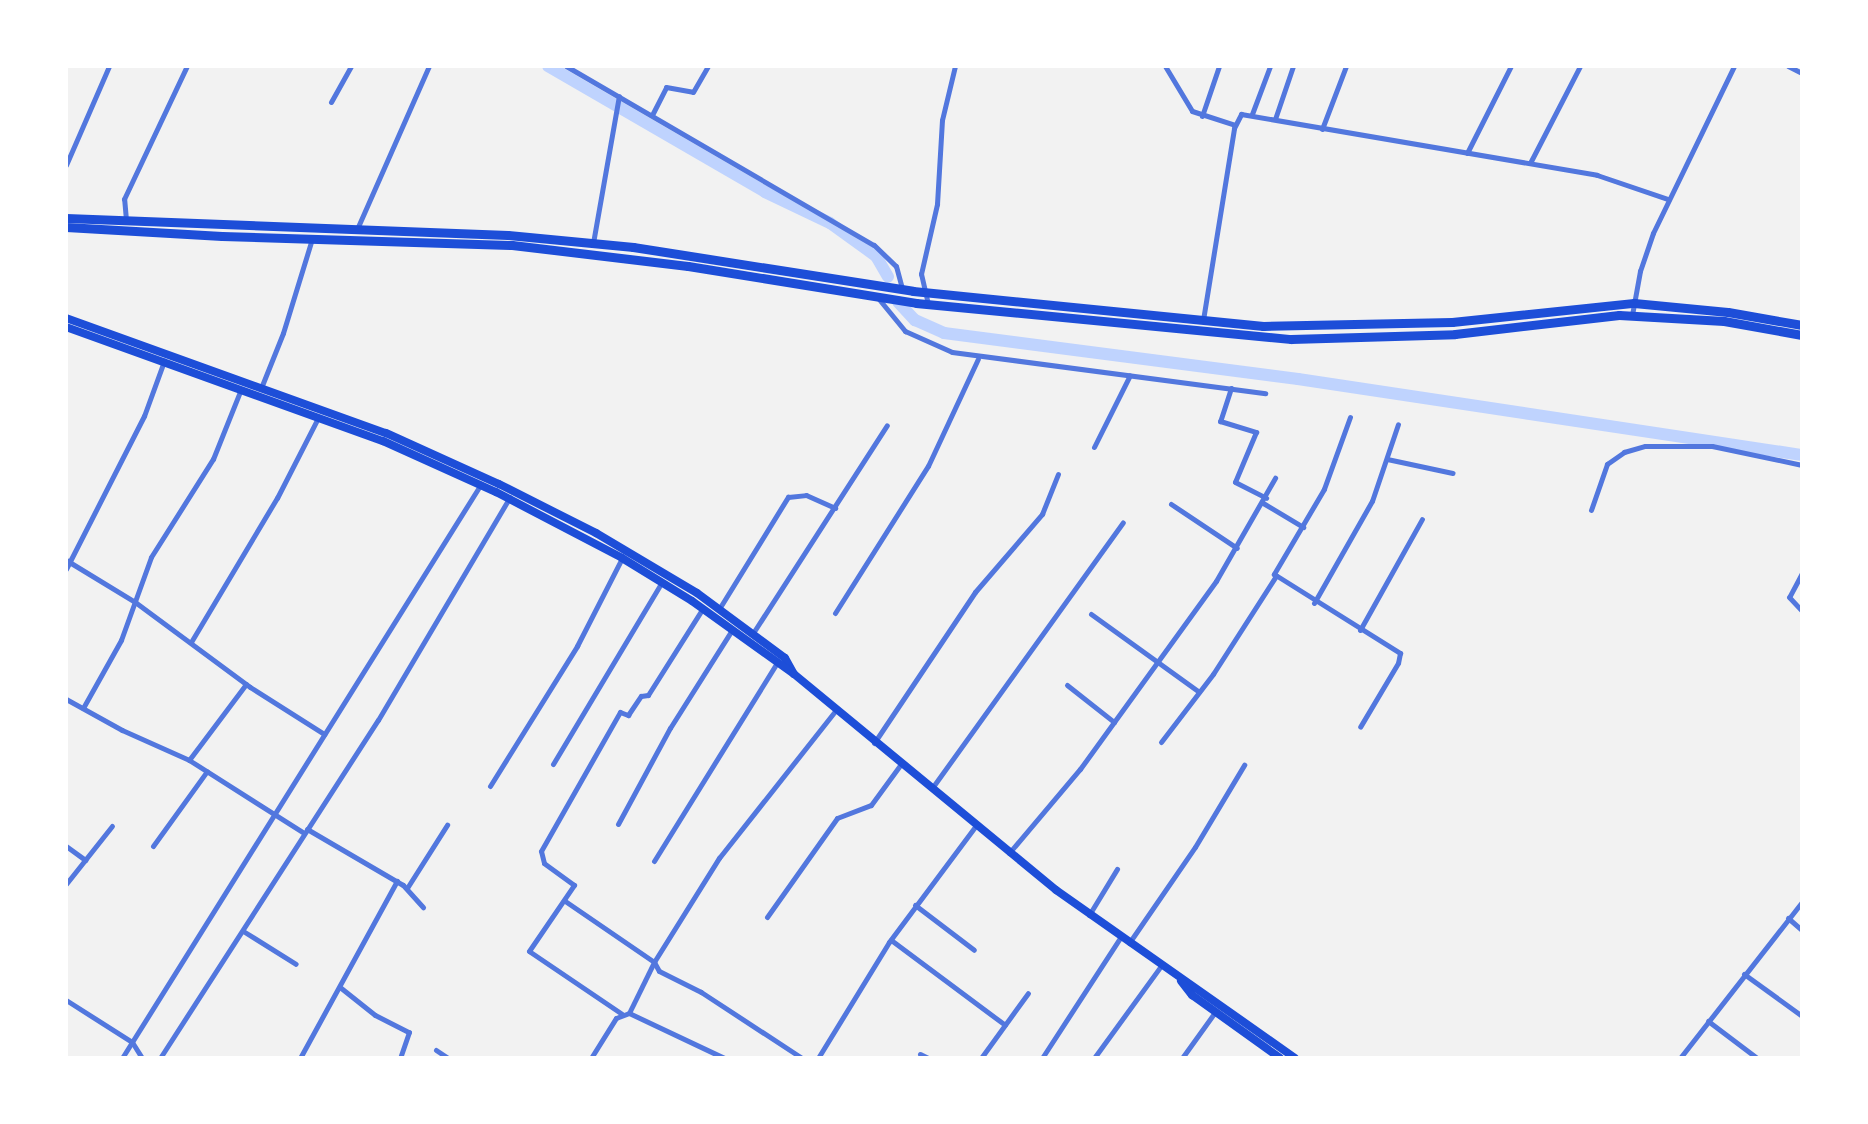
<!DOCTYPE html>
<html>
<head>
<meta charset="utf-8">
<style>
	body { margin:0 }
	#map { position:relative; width:1868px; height:1124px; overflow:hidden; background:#f2f2f2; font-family:"Archivo Narrow",sans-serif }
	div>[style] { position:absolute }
	.canal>* { height:12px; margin:-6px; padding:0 6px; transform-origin:6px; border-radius:6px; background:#bfd3fe }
	.minor>* { height:5px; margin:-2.5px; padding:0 2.5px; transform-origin:2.5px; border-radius:2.5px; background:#5277de }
	.primary>* { height:8px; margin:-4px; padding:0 4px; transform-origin:4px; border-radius:4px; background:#1d4ed8 }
	.trunk>* { height:9px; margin:-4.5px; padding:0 4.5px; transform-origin:4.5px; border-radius:4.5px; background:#1d4ed8 }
	span { translate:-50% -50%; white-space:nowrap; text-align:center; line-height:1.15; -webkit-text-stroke:6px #fff; paint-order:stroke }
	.frame { position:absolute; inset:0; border:68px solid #fff; pointer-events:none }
</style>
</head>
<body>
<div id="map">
	<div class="canal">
		<div style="left:548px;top:66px;width:251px;rotate:30.1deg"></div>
		<div style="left:765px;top:192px;width:72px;rotate:25.5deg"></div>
		<div style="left:830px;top:223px;width:57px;rotate:35.7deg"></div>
		<div style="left:876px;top:256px;width:24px;rotate:60deg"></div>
		<div style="left:898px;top:302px;width:25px;rotate:47deg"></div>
		<div style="left:915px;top:320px;width:32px;rotate:24deg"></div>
		<div style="left:944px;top:333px;width:357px;rotate:7.4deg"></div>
		<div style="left:1298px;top:379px;width:510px;rotate:8.58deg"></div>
	</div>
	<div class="minor">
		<div style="left:566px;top:66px;width:356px;rotate:30.2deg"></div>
		<div style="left:874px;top:245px;width:30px;rotate:44deg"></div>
		<div style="left:896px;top:266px;width:24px;rotate:75deg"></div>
		<div style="left:1165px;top:66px;width:52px;rotate:59deg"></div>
		<div style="left:1192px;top:111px;width:45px;rotate:18deg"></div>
		<div style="left:1788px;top:66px;width:16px;rotate:27deg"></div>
		<div style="left:331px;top:102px;width:41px;rotate:-60.9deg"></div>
		<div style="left:1252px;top:114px;width:51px;rotate:-69.4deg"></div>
		<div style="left:652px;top:115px;width:31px;rotate:-63deg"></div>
		<div style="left:666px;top:87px;width:27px;rotate:10deg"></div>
		<div style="left:693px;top:92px;width:30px;rotate:-60deg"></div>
		<div style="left:1202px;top:116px;width:53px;rotate:-71.2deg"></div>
		<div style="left:1275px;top:119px;width:56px;rotate:-71.2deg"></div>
		<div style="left:1322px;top:129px;width:67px;rotate:-69.1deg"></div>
		<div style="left:1467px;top:153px;width:97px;rotate:-63.2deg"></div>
		<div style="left:1530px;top:163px;width:109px;rotate:-62.7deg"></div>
		<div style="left:66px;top:165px;width:108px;rotate:-66.5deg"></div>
		<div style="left:126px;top:220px;width:21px;rotate:-95deg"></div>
		<div style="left:124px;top:199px;width:147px;rotate:-64.7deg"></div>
		<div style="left:357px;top:229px;width:178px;rotate:-66.2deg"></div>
		<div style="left:593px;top:243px;width:149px;rotate:-80deg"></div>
		<div style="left:878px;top:298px;width:43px;rotate:50.7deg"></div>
		<div style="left:905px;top:331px;width:51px;rotate:24.1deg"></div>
		<div style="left:952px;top:352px;width:316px;rotate:7.5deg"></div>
		<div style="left:928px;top:304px;width:31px;rotate:-103deg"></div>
		<div style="left:921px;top:274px;width:72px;rotate:-77.1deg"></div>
		<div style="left:937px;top:204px;width:84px;rotate:-86.6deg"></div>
		<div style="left:942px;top:120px;width:56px;rotate:-76.5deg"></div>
		<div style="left:1632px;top:315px;width:45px;rotate:-79.7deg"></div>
		<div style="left:1640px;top:271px;width:40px;rotate:-71.1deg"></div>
		<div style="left:1653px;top:233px;width:186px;rotate:-64.1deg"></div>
		<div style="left:1203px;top:320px;width:194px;rotate:-80.8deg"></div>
		<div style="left:1234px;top:128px;width:16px;rotate:-63deg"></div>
		<div style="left:1241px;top:114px;width:361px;rotate:9.7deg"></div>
		<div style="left:1597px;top:175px;width:75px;rotate:18.7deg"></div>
		<div style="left:261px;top:388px;width:59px;rotate:-68.2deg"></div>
		<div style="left:283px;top:333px;width:98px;rotate:-72.9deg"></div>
		<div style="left:1231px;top:388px;width:35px;rotate:108deg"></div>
		<div style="left:1220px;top:421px;width:38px;rotate:17deg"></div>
		<div style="left:1256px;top:432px;width:54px;rotate:112.8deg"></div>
		<div style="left:1235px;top:482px;width:35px;rotate:27deg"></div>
		<div style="left:1350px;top:417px;width:77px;rotate:109.9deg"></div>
		<div style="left:1324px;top:489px;width:99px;rotate:120.5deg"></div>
		<div style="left:1274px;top:574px;width:149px;rotate:32.1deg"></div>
		<div style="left:1400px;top:653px;width:10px;rotate:101deg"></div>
		<div style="left:1398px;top:663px;width:74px;rotate:120.7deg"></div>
		<div style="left:1094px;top:447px;width:80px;rotate:-63.4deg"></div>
		<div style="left:1387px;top:459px;width:67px;rotate:12deg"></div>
		<div style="left:1263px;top:503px;width:47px;rotate:31deg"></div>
		<div style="left:1171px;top:504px;width:79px;rotate:33.7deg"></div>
		<div style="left:1591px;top:510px;width:49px;rotate:-70.8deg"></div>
		<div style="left:1607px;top:464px;width:21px;rotate:-35deg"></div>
		<div style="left:1624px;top:452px;width:22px;rotate:-16deg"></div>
		<div style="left:1645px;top:446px;width:67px"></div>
		<div style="left:1712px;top:446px;width:92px;rotate:11.9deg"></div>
		<div style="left:66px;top:560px;width:81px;rotate:31.3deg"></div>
		<div style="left:135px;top:602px;width:143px;rotate:36.5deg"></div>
		<div style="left:250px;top:687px;width:88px;rotate:32.4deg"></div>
		<div style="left:66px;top:569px;width:172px;rotate:-63deg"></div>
		<div style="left:144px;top:416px;width:59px;rotate:-70deg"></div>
		<div style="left:1802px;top:573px;width:27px;rotate:118deg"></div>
		<div style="left:1789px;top:597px;width:19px;rotate:47deg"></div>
		<div style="left:1314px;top:603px;width:117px;rotate:-60.4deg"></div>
		<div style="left:1372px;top:501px;width:81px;rotate:-71.3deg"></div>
		<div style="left:719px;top:609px;width:132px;rotate:-58.4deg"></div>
		<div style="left:788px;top:497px;width:18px;rotate:-6deg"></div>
		<div style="left:806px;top:495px;width:32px;rotate:24deg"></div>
		<div style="left:835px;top:613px;width:174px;rotate:-57.7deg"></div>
		<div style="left:928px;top:466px;width:118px;rotate:-65deg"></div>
		<div style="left:1091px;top:614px;width:133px;rotate:35.8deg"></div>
		<div style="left:1360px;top:630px;width:127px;rotate:-60.8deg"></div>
		<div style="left:753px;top:633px;width:247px;rotate:-57.2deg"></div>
		<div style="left:191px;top:642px;width:168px;rotate:-59.2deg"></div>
		<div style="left:277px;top:498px;width:90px;rotate:-62.9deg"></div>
		<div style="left:1067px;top:685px;width:60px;rotate:38.2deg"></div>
		<div style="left:66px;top:699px;width:64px;rotate:29deg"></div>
		<div style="left:122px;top:730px;width:73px;rotate:24.1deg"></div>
		<div style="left:189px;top:760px;width:136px;rotate:32.4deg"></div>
		<div style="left:83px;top:708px;width:78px;rotate:-60.8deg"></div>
		<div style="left:121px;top:640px;width:88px;rotate:-70.1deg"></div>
		<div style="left:151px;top:557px;width:116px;rotate:-57.7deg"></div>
		<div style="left:213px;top:459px;width:75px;rotate:-68.2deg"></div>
		<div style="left:1161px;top:742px;width:86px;rotate:-52.6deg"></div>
		<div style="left:1213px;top:674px;width:117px;rotate:-57.3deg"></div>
		<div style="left:874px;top:743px;width:182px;rotate:-56.2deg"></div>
		<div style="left:975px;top:592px;width:103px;rotate:-49.3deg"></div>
		<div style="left:1042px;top:514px;width:43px;rotate:-68.2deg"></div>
		<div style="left:189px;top:760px;width:95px;rotate:-53.1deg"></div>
		<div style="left:553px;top:764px;width:212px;rotate:-59.1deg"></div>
		<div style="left:490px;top:786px;width:165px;rotate:-58.1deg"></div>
		<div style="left:577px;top:646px;width:99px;rotate:-62.9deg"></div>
		<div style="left:932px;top:788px;width:327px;rotate:-54.3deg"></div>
		<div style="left:618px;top:824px;width:109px;rotate:-61.6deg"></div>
		<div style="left:670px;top:728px;width:116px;rotate:-57.7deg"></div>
		<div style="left:307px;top:829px;width:111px;rotate:30.3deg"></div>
		<div style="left:403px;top:885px;width:30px;rotate:48deg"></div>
		<div style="left:66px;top:846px;width:24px;rotate:36deg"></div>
		<div style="left:153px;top:846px;width:92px;rotate:-54.2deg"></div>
		<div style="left:1009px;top:853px;width:110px;rotate:-49.8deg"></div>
		<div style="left:1080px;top:769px;width:232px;rotate:-54.1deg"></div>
		<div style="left:1216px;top:581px;width:119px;rotate:-60.2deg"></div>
		<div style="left:654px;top:861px;width:232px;rotate:-58.2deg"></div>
		<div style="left:66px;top:884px;width:74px;rotate:-51.6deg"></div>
		<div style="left:407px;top:888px;width:75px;rotate:-57.6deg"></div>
		<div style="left:565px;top:901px;width:108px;rotate:34.4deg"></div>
		<div style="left:654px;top:962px;width:10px;rotate:61deg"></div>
		<div style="left:659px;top:971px;width:47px;rotate:26.6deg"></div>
		<div style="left:701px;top:992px;width:121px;rotate:33.2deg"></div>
		<div style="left:915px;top:905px;width:74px;rotate:37.3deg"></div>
		<div style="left:1089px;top:915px;width:54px;rotate:-58.7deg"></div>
		<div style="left:767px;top:917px;width:121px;rotate:-54.7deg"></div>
		<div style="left:837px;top:818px;width:36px;rotate:-21deg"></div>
		<div style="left:871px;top:805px;width:51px;rotate:-53.8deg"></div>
		<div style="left:1788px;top:918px;width:18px;rotate:41deg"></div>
		<div style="left:243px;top:931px;width:62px;rotate:31.9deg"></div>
		<div style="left:891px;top:940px;width:142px;rotate:36.7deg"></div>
		<div style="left:1129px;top:943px;width:116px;rotate:-55.5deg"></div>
		<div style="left:1195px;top:847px;width:96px;rotate:-59.1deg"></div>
		<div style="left:1744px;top:974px;width:72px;rotate:35.9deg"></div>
		<div style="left:341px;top:988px;width:43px;rotate:38.5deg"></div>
		<div style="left:375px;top:1015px;width:38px;rotate:27deg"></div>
		<div style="left:409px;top:1032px;width:28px;rotate:109deg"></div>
		<div style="left:66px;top:1000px;width:78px;rotate:32.5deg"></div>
		<div style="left:132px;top:1042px;width:19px;rotate:58deg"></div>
		<div style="left:629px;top:1013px;width:57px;rotate:-63.9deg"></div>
		<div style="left:654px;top:962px;width:123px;rotate:-58deg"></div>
		<div style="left:719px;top:858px;width:187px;rotate:-51.7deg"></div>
		<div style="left:622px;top:1014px;width:112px;rotate:-145.9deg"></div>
		<div style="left:529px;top:951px;width:80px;rotate:-55.7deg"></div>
		<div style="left:574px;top:885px;width:37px;rotate:-144deg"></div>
		<div style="left:544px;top:863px;width:12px;rotate:-104deg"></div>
		<div style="left:541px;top:851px;width:160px;rotate:-60.4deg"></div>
		<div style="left:620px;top:712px;width:9px;rotate:21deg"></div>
		<div style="left:628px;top:715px;width:23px;rotate:-56deg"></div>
		<div style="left:641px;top:696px;width:7px;rotate:-8deg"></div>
		<div style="left:648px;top:695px;width:103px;rotate:-57.7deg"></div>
		<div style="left:1708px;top:1021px;width:61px;rotate:37.1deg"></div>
		<div style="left:436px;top:1050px;width:14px;rotate:34deg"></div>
		<div style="left:920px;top:1054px;width:9px;rotate:27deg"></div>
		<div style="left:122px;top:1058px;width:677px;rotate:-57.98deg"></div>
		<div style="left:160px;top:1058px;width:402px;rotate:-57.2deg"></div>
		<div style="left:378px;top:720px;width:259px;rotate:-59.4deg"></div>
		<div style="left:300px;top:1058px;width:202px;rotate:-61.3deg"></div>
		<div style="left:591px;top:1058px;width:47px;rotate:-58deg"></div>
		<div style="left:616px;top:1018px;width:14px;rotate:-21deg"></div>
		<div style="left:629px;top:1013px;width:105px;rotate:25.3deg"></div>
		<div style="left:818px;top:1058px;width:136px;rotate:-58.5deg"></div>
		<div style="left:889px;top:942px;width:147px;rotate:-53.3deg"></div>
		<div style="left:981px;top:1058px;width:80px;rotate:-54.1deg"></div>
		<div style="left:1042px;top:1058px;width:143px;rotate:-57deg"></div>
		<div style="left:1094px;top:1058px;width:112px;rotate:-54deg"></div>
		<div style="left:1182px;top:1058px;width:57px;rotate:-54.3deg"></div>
		<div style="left:1680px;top:1058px;width:198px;rotate:-52deg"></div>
	</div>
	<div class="primary">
		<div style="left:66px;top:318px;width:340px;rotate:19.8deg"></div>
		<div style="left:386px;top:433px;width:124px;rotate:24.3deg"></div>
		<div style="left:499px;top:484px;width:109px;rotate:26.8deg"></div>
		<div style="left:596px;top:533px;width:117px;rotate:30.7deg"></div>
		<div style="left:697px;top:593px;width:109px;rotate:36.5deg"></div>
		<div style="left:785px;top:658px;width:18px;rotate:61deg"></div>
		<div style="left:66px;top:327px;width:337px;rotate:19.8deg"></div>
		<div style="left:383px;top:441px;width:124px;rotate:24.3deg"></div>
		<div style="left:496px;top:492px;width:142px;rotate:27.6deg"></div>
		<div style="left:622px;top:558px;width:82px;rotate:31.6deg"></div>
		<div style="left:692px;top:601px;width:125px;rotate:35.6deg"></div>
		<div style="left:794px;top:674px;width:340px;rotate:39.5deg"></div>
		<div style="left:1056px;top:890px;width:292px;rotate:35.1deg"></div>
		<div style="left:1181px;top:981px;width:18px;rotate:52deg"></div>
		<div style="left:1192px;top:995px;width:108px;rotate:35.6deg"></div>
	</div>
	<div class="trunk">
		<div style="left:66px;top:218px;width:442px;rotate:2.2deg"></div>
		<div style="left:508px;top:235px;width:126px;rotate:5.5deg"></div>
		<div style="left:633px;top:247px;width:283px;rotate:8.9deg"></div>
		<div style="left:913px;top:291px;width:352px;rotate:5.7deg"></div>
		<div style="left:1263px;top:326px;width:189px;rotate:-1.2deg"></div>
		<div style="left:1452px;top:322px;width:183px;rotate:-6deg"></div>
		<div style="left:1634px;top:303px;width:94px;rotate:5.5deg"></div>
		<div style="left:1728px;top:312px;width:75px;rotate:10deg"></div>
		<div style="left:66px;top:227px;width:156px;rotate:3.3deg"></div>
		<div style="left:222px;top:236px;width:290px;rotate:1.8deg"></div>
		<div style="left:512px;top:245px;width:177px;rotate:6.8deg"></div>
		<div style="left:688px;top:266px;width:231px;rotate:9.2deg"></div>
		<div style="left:916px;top:303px;width:377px;rotate:5.5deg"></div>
		<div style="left:1291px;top:339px;width:164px;rotate:-1.7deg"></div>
		<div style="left:1455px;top:334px;width:165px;rotate:-6.6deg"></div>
		<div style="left:1619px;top:315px;width:105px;rotate:3.3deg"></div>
		<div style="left:1724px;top:321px;width:79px;rotate:10.2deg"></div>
	</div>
	<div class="frame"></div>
</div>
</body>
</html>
